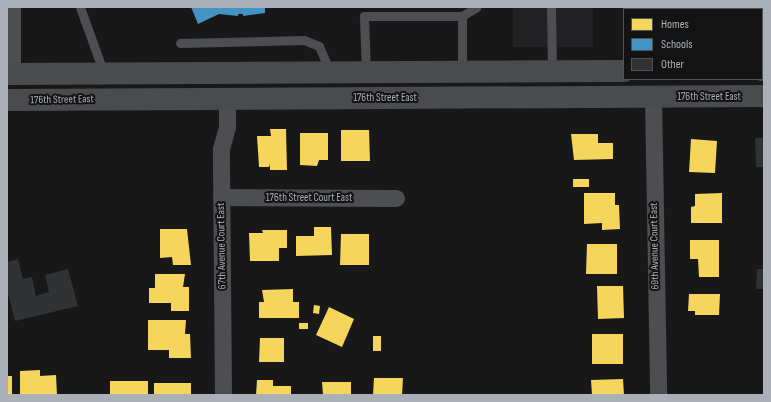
<!DOCTYPE html>
<html>
<head>
<meta charset="utf-8">
<style>
	body { margin:0 }
	#map { position:relative; width:771px; height:402px; overflow:hidden; background:#181819; font-family:"Sofia Sans Condensed",sans-serif }
	div>[style] { position:absolute }
	.built>* { inset:0; background:#222224 }
	.homes>* { inset:0; background:#f6d55c }
	.schools>* { inset:0; background:#4393c3 }
	.building>* { inset:0; background:#313233 }
	.service>* { height:9px; margin:-4.5px; padding:0 4.5px; transform-origin:4.5px; border-radius:4.5px; background:#4d4e51 }
	.minor>* { height:17px; margin:-8.5px; padding:0 8.5px; transform-origin:8.5px; border-radius:8.5px; background:#4d4e51 }
	.primary>* { height:22px; margin:-11px; padding:0 11px; transform-origin:11px; border-radius:11px; background:#4a4b4d }
	span { translate:-50% -50%; white-space:nowrap; text-align:center; line-height:1.15; -webkit-text-stroke:4px #131314; paint-order:stroke }
	.street-label { font-size:11px; color:#abb0b8 }
	.frame { position:absolute; inset:0; border:8px solid #abb0b8; pointer-events:none }
	.legend { position:absolute; left:623px; top:8px; width:140px; height:72px; box-sizing:border-box; background:#131314; border:1px solid #505256; margin:0; padding:5px 7px; list-style:none; font-size:12px; color:#abb0b8 }
	.legend li { display:flex; align-items:center; gap:8px; height:20px }
	.legend b { width:20px; border:1px solid #505256 }
</style>
</head>
<body>
<div id="map">
	<div class="built">
		<div style="clip-path:polygon(513px 7px,593px 7px,593px 47px,513px 47px)"></div>
	</div>
	<div class="homes">
		<div style="clip-path:polygon(270px 129px,286px 129px,287px 170px,270px 170px,270px 164px,269px 167px,259px 167px,257px 136px,271px 136px)"></div>
		<div style="clip-path:polygon(341px 130px,369px 130px,370px 161px,341px 161px)"></div>
		<div style="clip-path:polygon(300px 133px,328px 133px,328px 160px,319px 160px,317px 166px,300px 165px)"></div>
		<div style="clip-path:polygon(571px 134px,598px 134px,598px 143px,613px 143px,613px 159px,574px 160px)"></div>
		<div style="clip-path:polygon(691px 139px,717px 141px,715px 173px,689px 172px)"></div>
		<div style="clip-path:polygon(573px 179px,589px 179px,589px 187px,573px 187px)"></div>
		<div style="clip-path:polygon(584px 193px,615px 193px,615px 205px,619px 205px,620px 229px,602px 230px,602px 223px,584px 224px)"></div>
		<div style="clip-path:polygon(722px 193px,722px 223px,691px 223px,691px 207px,695px 206px,695px 194px)"></div>
		<div style="clip-path:polygon(314px 227px,331px 227px,332px 255px,296px 256px,296px 236px,314px 236px)"></div>
		<div style="clip-path:polygon(160px 229px,187px 229px,191px 265px,173px 265px,172px 257px,160px 258px)"></div>
		<div style="clip-path:polygon(262px 230px,287px 230px,287px 248px,279px 248px,279px 261px,250px 261px,249px 233px,263px 233px)"></div>
		<div style="clip-path:polygon(341px 234px,369px 234px,369px 265px,340px 265px)"></div>
		<div style="clip-path:polygon(690px 240px,719px 240px,719px 277px,699px 277px,698px 259px,690px 259px)"></div>
		<div style="clip-path:polygon(587px 244px,617px 244px,617px 274px,586px 274px)"></div>
		<div style="clip-path:polygon(155px 274px,185px 274px,183px 287px,189px 287px,189px 311px,171px 311px,171px 303px,149px 303px,149px 288px,155px 288px)"></div>
		<div style="clip-path:polygon(597px 286px,623px 286px,624px 318px,598px 319px)"></div>
		<div style="clip-path:polygon(293px 289px,293px 302px,299px 302px,299px 318px,259px 318px,259px 302px,264px 302px,262px 290px)"></div>
		<div style="clip-path:polygon(689px 294px,720px 294px,719px 315px,695px 315px,695px 311px,688px 311px)"></div>
		<div style="clip-path:polygon(314px 305px,320px 306px,319px 314px,313px 313px)"></div>
		<div style="clip-path:polygon(329px 307px,354px 319px,342px 347px,316px 335px)"></div>
		<div style="clip-path:polygon(148px 320px,186px 320px,185px 334px,190px 334px,191px 358px,169px 358px,169px 350px,148px 350px)"></div>
		<div style="clip-path:polygon(299px 323px,308px 323px,308px 329px,299px 329px)"></div>
		<div style="clip-path:polygon(592px 334px,623px 334px,623px 364px,592px 364px)"></div>
		<div style="clip-path:polygon(373px 336px,381px 336px,381px 351px,373px 351px)"></div>
		<div style="clip-path:polygon(260px 338px,284px 338px,284px 362px,259px 362px)"></div>
		<div style="clip-path:polygon(40px 370px,40px 376px,56px 375px,57px 395px,20px 395px,20px 371px)"></div>
		<div style="clip-path:polygon(7px 376px,12px 376px,12px 395px,7px 395px)"></div>
		<div style="clip-path:polygon(374px 378px,403px 378px,402px 395px,373px 395px)"></div>
		<div style="clip-path:polygon(623px 379px,624px 395px,592px 395px,591px 380px)"></div>
		<div style="clip-path:polygon(257px 380px,273px 380px,273px 386px,291px 386px,291px 395px,256px 395px)"></div>
		<div style="clip-path:polygon(110px 381px,148px 381px,148px 395px,110px 395px)"></div>
		<div style="clip-path:polygon(322px 382px,351px 382px,351px 395px,323px 395px)"></div>
		<div style="clip-path:polygon(154px 383px,191px 383px,191px 395px,154px 395px)"></div>
	</div>
	<div class="schools">
		<div style="clip-path:polygon(191px 7px,265px 7px,265px 13px,243px 16px,243px 14px,238px 14px,238px 16px,219px 14px,198px 24px)"></div>
	</div>
	<div class="building">
		<div style="clip-path:polygon(755px 138px,764px 138px,764px 167px,756px 167px)"></div>
		<div style="clip-path:polygon(18px 259px,23px 279px,32px 277px,36px 296px,49px 292px,45px 275px,68px 269px,78px 306px,15px 321px,7px 290px,7px 262px)"></div>
		<div style="clip-path:polygon(757px 269px,764px 269px,764px 289px,756px 289px)"></div>
	</div>
	<div class="service">
		<div style="left:80px;top:7px;width:71px;rotate:70.3deg"></div>
		<div style="left:551px;top:7px;width:64px;rotate:89.1deg"></div>
		<div style="left:462px;top:16px;width:17px;rotate:-31deg"></div>
		<div style="left:180px;top:43px;width:124px;rotate:-1.4deg"></div>
		<div style="left:304px;top:40px;width:16px;rotate:22deg"></div>
		<div style="left:319px;top:46px;width:28px;rotate:67deg"></div>
		<div style="left:366px;top:73px;width:57px;rotate:-92deg"></div>
		<div style="left:364px;top:16px;width:98px"></div>
		<div style="left:462px;top:16px;width:56px;rotate:90deg"></div>
	</div>
	<div class="minor">
		<div style="left:12px;top:74px;width:67px;rotate:-90deg"></div>
		<div style="left:653px;top:97px;width:298px;rotate:89deg"></div>
		<div style="left:221px;top:197px;width:175px;rotate:0.3deg"></div>
		<div style="left:223px;top:395px;width:246px;rotate:-90.5deg"></div>
		<div style="left:221px;top:149px;width:23px;rotate:-75deg"></div>
		<div style="left:227px;top:127px;width:29px;rotate:-90deg"></div>
	</div>
	<div class="primary">
		<div style="left:762px;top:70px;width:2px"></div>
		<div style="left:7px;top:74px;width:617px;rotate:-0.28deg"></div>
		<div style="left:7px;top:100px;width:757px;rotate:-0.3deg"></div>
	</div>
	<div class="street-label">
		<span style="left:709px;top:97px">176th Street East</span>
		<span style="left:385px;top:98px">176th Street East</span>
		<span style="left:62px;top:100px;rotate:-1deg">176th Street East</span>
		<span style="left:309px;top:198px">176th Street Court East</span>
		<span style="left:222px;top:246px;rotate:-91deg">67th Avenue Court East</span>
		<span style="left:655px;top:246px;rotate:-91deg">69th Avenue Court East</span>
	</div>
	<div class="frame"></div>
	<ul class="legend">
	<li><b style="height:11px;background:#f6d55c"></b>Homes</li>
	<li><b style="height:11px;background:#4393c3"></b>Schools</li>
	<li><b style="height:11px;background:#313233"></b>Other</li>
	</ul>
</div>
</body>
</html>
